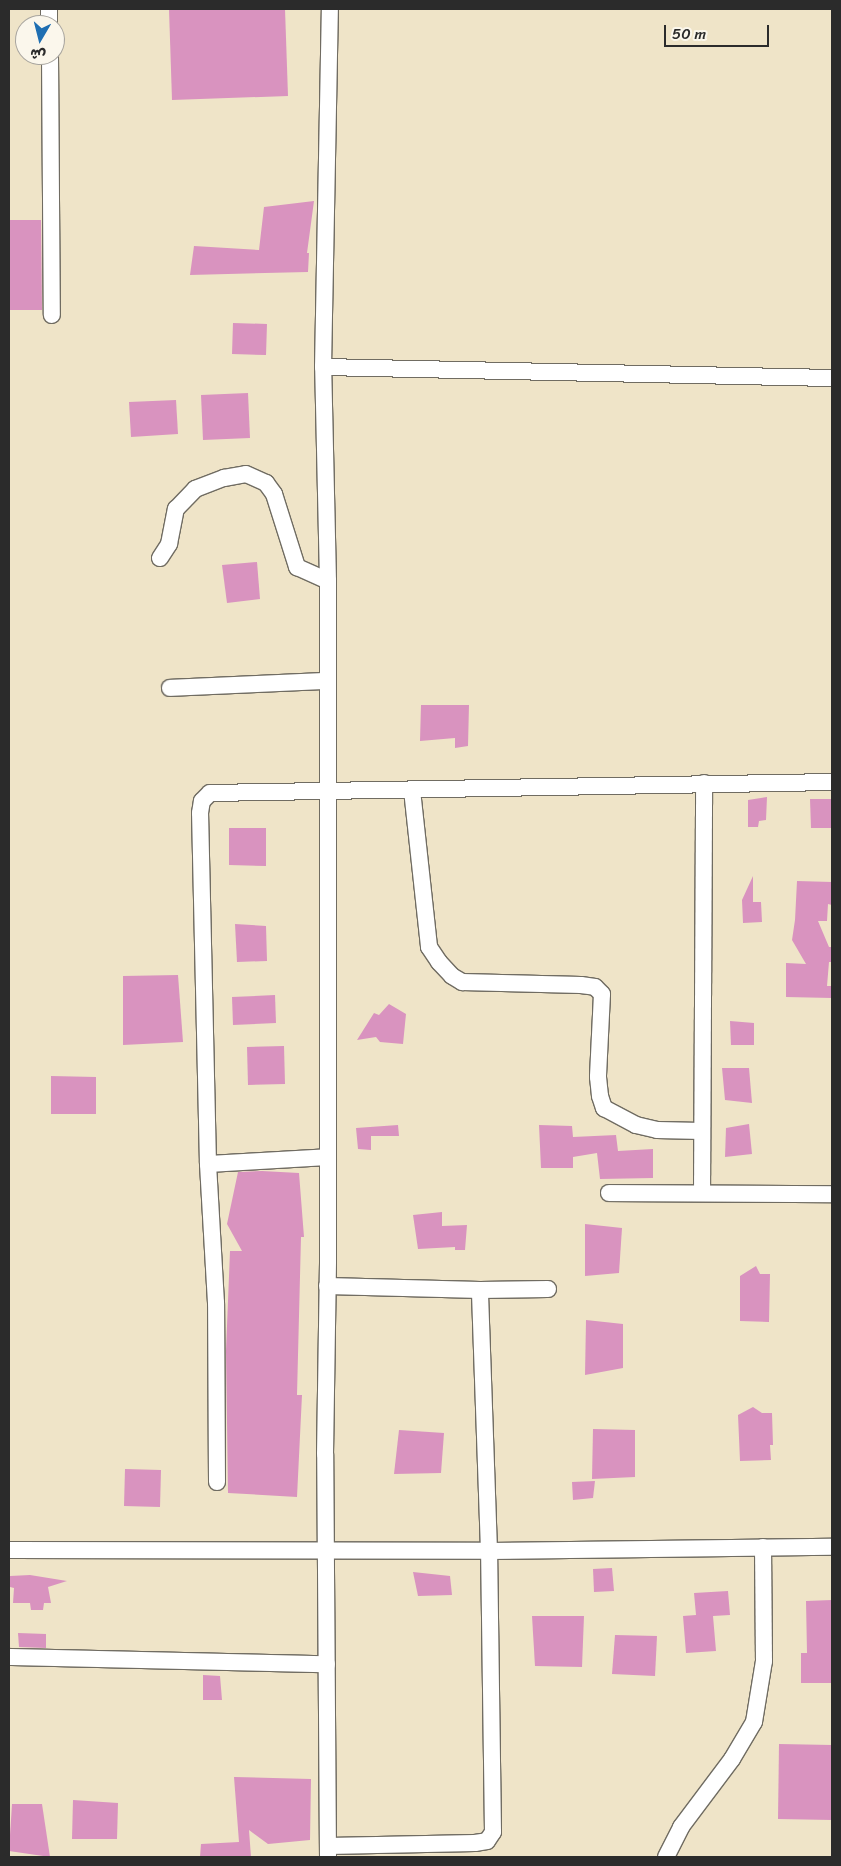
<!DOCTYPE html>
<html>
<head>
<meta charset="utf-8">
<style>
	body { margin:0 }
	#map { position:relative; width:841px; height:1866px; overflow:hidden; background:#efe4c8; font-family:Sriracha,"Playpen Sans Arabic",sans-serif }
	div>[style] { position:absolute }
	.building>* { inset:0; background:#d993bf }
	.roads { filter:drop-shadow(1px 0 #706c62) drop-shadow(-1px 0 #706c62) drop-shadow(0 1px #706c62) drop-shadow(0 -1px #706c62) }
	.minor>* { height:16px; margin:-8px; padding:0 8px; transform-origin:8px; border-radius:8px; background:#fff }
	span { translate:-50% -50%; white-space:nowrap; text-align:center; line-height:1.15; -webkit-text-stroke:4px #fbf7ec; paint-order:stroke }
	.frame { position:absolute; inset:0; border:10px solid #2b2b2b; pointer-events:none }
	.north { position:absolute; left:15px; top:15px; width:50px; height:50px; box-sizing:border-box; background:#fbf7ec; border:1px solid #a8a59f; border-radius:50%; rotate:188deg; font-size:14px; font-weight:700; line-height:20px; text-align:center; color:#2b2b2b }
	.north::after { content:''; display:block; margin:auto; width:18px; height:22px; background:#1f6fb2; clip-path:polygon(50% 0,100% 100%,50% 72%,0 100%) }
	.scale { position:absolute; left:664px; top:25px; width:105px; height:22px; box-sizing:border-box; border:2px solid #2b2b2b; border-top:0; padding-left:6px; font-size:15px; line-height:18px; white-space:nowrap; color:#2b2b2b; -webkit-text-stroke:4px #fbf7ec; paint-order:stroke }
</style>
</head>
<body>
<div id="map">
	<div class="building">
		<div style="clip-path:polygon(169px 9px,285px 9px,288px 96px,172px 100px)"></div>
		<div style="clip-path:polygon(314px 201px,307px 253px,309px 253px,308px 272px,190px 275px,194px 246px,259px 250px,264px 207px)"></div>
		<div style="clip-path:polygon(9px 220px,41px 220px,42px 310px,9px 310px)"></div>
		<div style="clip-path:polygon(233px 323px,267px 324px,266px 355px,232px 354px)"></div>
		<div style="clip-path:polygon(248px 393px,250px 438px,203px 440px,201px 395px)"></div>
		<div style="clip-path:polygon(176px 400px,178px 434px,131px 437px,129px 402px)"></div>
		<div style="clip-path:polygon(257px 562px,260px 599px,227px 603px,222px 565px)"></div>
		<div style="clip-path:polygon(421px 705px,469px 705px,468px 746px,455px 748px,455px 738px,420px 741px)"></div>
		<div style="clip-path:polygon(767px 797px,766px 820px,759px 821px,758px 827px,748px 827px,748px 800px)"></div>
		<div style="clip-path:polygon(810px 799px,832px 799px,832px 828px,811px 828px)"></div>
		<div style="clip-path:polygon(229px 828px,266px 828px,266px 866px,229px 865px)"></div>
		<div style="clip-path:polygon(753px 876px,753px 902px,761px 902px,762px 922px,743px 923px,742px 900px)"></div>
		<div style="clip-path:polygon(797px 881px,832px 882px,832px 905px,828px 904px,827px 921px,818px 921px,829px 947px,832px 947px,832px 962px,829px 962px,827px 986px,832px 986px,832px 998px,786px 997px,786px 963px,806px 964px,792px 940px,795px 920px)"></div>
		<div style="clip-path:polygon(235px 924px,266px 926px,267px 961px,237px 962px)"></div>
		<div style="clip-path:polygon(178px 975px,183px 1042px,123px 1045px,123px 976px)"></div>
		<div style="clip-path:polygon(275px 995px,276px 1023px,233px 1025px,232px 997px)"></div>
		<div style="clip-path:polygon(389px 1004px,406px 1014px,403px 1044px,380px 1042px,376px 1037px,357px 1040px,374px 1013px,379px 1015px)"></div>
		<div style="clip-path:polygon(730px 1021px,754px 1023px,754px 1045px,731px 1045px)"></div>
		<div style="clip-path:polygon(284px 1046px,285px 1084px,248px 1085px,247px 1047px)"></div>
		<div style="clip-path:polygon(722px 1068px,749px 1068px,752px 1103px,725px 1100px)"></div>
		<div style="clip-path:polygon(51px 1076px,96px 1077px,96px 1114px,51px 1114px)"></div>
		<div style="clip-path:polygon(749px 1124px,752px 1154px,725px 1157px,726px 1128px)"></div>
		<div style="clip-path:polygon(398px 1125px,399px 1136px,371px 1136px,371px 1150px,358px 1149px,356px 1128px)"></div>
		<div style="clip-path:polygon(539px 1125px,572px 1126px,573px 1137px,616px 1135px,618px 1151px,653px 1149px,653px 1178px,600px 1179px,597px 1153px,573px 1157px,573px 1168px,541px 1168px)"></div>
		<div style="clip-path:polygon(262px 1171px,299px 1173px,304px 1237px,301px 1237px,297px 1395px,302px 1395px,297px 1497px,228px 1493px,226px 1351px,230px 1251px,242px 1251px,227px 1224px,238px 1172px)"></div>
		<div style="clip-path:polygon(442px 1212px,442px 1226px,467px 1225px,465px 1250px,455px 1250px,455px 1247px,418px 1249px,413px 1215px)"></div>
		<div style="clip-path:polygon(585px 1224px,622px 1228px,619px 1273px,585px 1276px)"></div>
		<div style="clip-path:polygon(756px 1266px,760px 1274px,770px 1274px,769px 1322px,740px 1321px,740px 1276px)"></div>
		<div style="clip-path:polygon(586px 1320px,623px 1324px,623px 1368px,585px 1375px)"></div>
		<div style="clip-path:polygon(753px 1407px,762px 1413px,772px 1413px,773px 1445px,770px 1445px,771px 1460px,740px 1461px,738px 1415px)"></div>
		<div style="clip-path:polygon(593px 1429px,635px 1430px,635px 1477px,592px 1479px)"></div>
		<div style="clip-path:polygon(399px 1430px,444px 1433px,441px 1473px,394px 1474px)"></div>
		<div style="clip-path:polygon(125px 1469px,161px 1470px,160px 1507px,124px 1506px)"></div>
		<div style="clip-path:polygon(595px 1481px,593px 1498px,573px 1500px,572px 1482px)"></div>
		<div style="clip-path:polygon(612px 1568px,614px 1591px,594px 1592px,593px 1569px)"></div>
		<div style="clip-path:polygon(413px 1572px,450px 1576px,452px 1595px,418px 1596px)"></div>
		<div style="clip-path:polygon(30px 1575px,67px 1581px,48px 1587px,51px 1603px,44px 1603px,43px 1610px,31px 1610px,30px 1603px,13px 1603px,14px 1588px,10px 1587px,10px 1576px)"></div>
		<div style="clip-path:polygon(728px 1591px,730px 1615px,713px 1616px,716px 1651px,686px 1653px,683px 1616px,696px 1615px,694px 1593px)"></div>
		<div style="clip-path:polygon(832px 1600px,831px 1683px,801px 1683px,801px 1653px,807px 1653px,806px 1601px)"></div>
		<div style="clip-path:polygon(532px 1616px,584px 1616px,582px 1667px,535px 1666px)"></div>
		<div style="clip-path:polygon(18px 1633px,46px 1634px,46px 1648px,19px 1647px)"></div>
		<div style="clip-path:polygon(615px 1635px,657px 1636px,655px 1676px,612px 1674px)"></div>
		<div style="clip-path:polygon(203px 1675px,220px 1676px,222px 1700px,203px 1700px)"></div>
		<div style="clip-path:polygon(779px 1744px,832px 1745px,832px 1820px,778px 1819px)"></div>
		<div style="clip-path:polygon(234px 1777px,311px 1779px,310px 1840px,268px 1844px,249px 1830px,251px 1857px,200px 1857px,201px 1844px,239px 1842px)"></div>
		<div style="clip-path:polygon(73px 1800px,118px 1803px,117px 1839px,72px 1839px)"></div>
		<div style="clip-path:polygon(12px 1804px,42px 1804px,50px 1857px,9px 1851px)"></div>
	</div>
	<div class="roads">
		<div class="minor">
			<div style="left:49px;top:9px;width:16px;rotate:90deg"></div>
			<div style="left:50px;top:55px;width:260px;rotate:89.6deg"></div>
			<div style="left:323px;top:367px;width:509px;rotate:1.24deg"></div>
			<div style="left:160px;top:558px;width:17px;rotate:-57deg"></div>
			<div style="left:169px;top:544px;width:36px;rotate:-79deg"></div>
			<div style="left:176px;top:509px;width:28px;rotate:-46deg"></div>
			<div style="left:195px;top:489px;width:31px;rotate:-21deg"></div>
			<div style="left:224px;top:478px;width:22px;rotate:-10deg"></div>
			<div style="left:246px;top:474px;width:22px;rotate:24deg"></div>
			<div style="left:266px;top:483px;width:14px;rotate:54deg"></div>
			<div style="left:274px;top:494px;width:77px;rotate:72.5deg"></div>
			<div style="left:297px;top:567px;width:34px;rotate:24deg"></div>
			<div style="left:170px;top:688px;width:157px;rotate:-2.6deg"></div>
			<div style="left:412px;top:790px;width:158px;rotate:83.8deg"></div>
			<div style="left:429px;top:947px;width:18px;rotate:56deg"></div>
			<div style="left:439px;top:962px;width:19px;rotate:47deg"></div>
			<div style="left:452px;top:976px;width:12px;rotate:31deg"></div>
			<div style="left:462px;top:982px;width:119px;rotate:1.4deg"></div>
			<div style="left:581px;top:985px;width:14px;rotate:8deg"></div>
			<div style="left:595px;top:987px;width:10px;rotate:45deg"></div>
			<div style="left:602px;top:994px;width:83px;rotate:92.8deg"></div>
			<div style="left:598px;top:1077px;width:19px;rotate:84deg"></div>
			<div style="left:600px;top:1096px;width:13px;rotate:72deg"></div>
			<div style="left:604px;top:1108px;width:36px;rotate:28deg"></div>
			<div style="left:636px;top:1125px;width:22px;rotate:13deg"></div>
			<div style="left:657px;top:1130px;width:45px;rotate:1.3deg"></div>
			<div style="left:208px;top:1164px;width:120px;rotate:-3.3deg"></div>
			<div style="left:609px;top:1193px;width:223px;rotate:0.3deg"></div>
			<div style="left:702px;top:1193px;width:410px;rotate:-89.7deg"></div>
			<div style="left:327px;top:1286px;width:153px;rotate:1.5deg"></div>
			<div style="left:480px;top:1290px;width:68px;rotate:-0.8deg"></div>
			<div style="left:217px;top:1482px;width:179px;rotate:-90.3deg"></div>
			<div style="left:216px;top:1303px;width:139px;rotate:-93.3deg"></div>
			<div style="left:208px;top:1164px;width:351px;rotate:-91.3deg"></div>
			<div style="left:200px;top:813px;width:12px;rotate:-81deg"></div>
			<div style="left:202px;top:801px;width:11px;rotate:-45deg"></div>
			<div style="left:210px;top:793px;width:622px;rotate:-1.01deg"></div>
			<div style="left:9px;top:1550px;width:480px;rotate:0.1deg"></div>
			<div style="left:489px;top:1551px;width:343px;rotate:-0.7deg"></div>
			<div style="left:9px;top:1657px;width:318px;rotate:1.3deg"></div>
			<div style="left:328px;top:1846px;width:147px;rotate:-1.2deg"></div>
			<div style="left:475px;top:1843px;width:12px;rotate:-9deg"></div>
			<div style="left:487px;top:1841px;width:11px;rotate:-56deg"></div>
			<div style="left:493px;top:1832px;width:281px;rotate:-90.8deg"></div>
			<div style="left:489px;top:1551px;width:261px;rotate:-92deg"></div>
			<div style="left:328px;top:1857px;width:403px;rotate:-90.4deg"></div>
			<div style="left:325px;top:1454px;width:193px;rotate:-89.1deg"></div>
			<div style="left:328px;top:1261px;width:680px;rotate:-90deg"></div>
			<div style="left:328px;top:581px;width:214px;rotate:-91.3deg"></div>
			<div style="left:323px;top:367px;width:358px;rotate:-88.9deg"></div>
			<div style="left:666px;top:1857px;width:34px;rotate:-63deg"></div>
			<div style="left:681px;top:1827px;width:85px;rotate:-53.1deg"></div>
			<div style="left:732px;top:1759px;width:43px;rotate:-59.3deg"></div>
			<div style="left:754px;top:1722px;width:62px;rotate:-80.7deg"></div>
			<div style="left:764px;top:1661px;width:114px;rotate:-90.5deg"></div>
		</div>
	</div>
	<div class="frame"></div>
	<div class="north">ش</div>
	<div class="scale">50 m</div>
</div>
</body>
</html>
